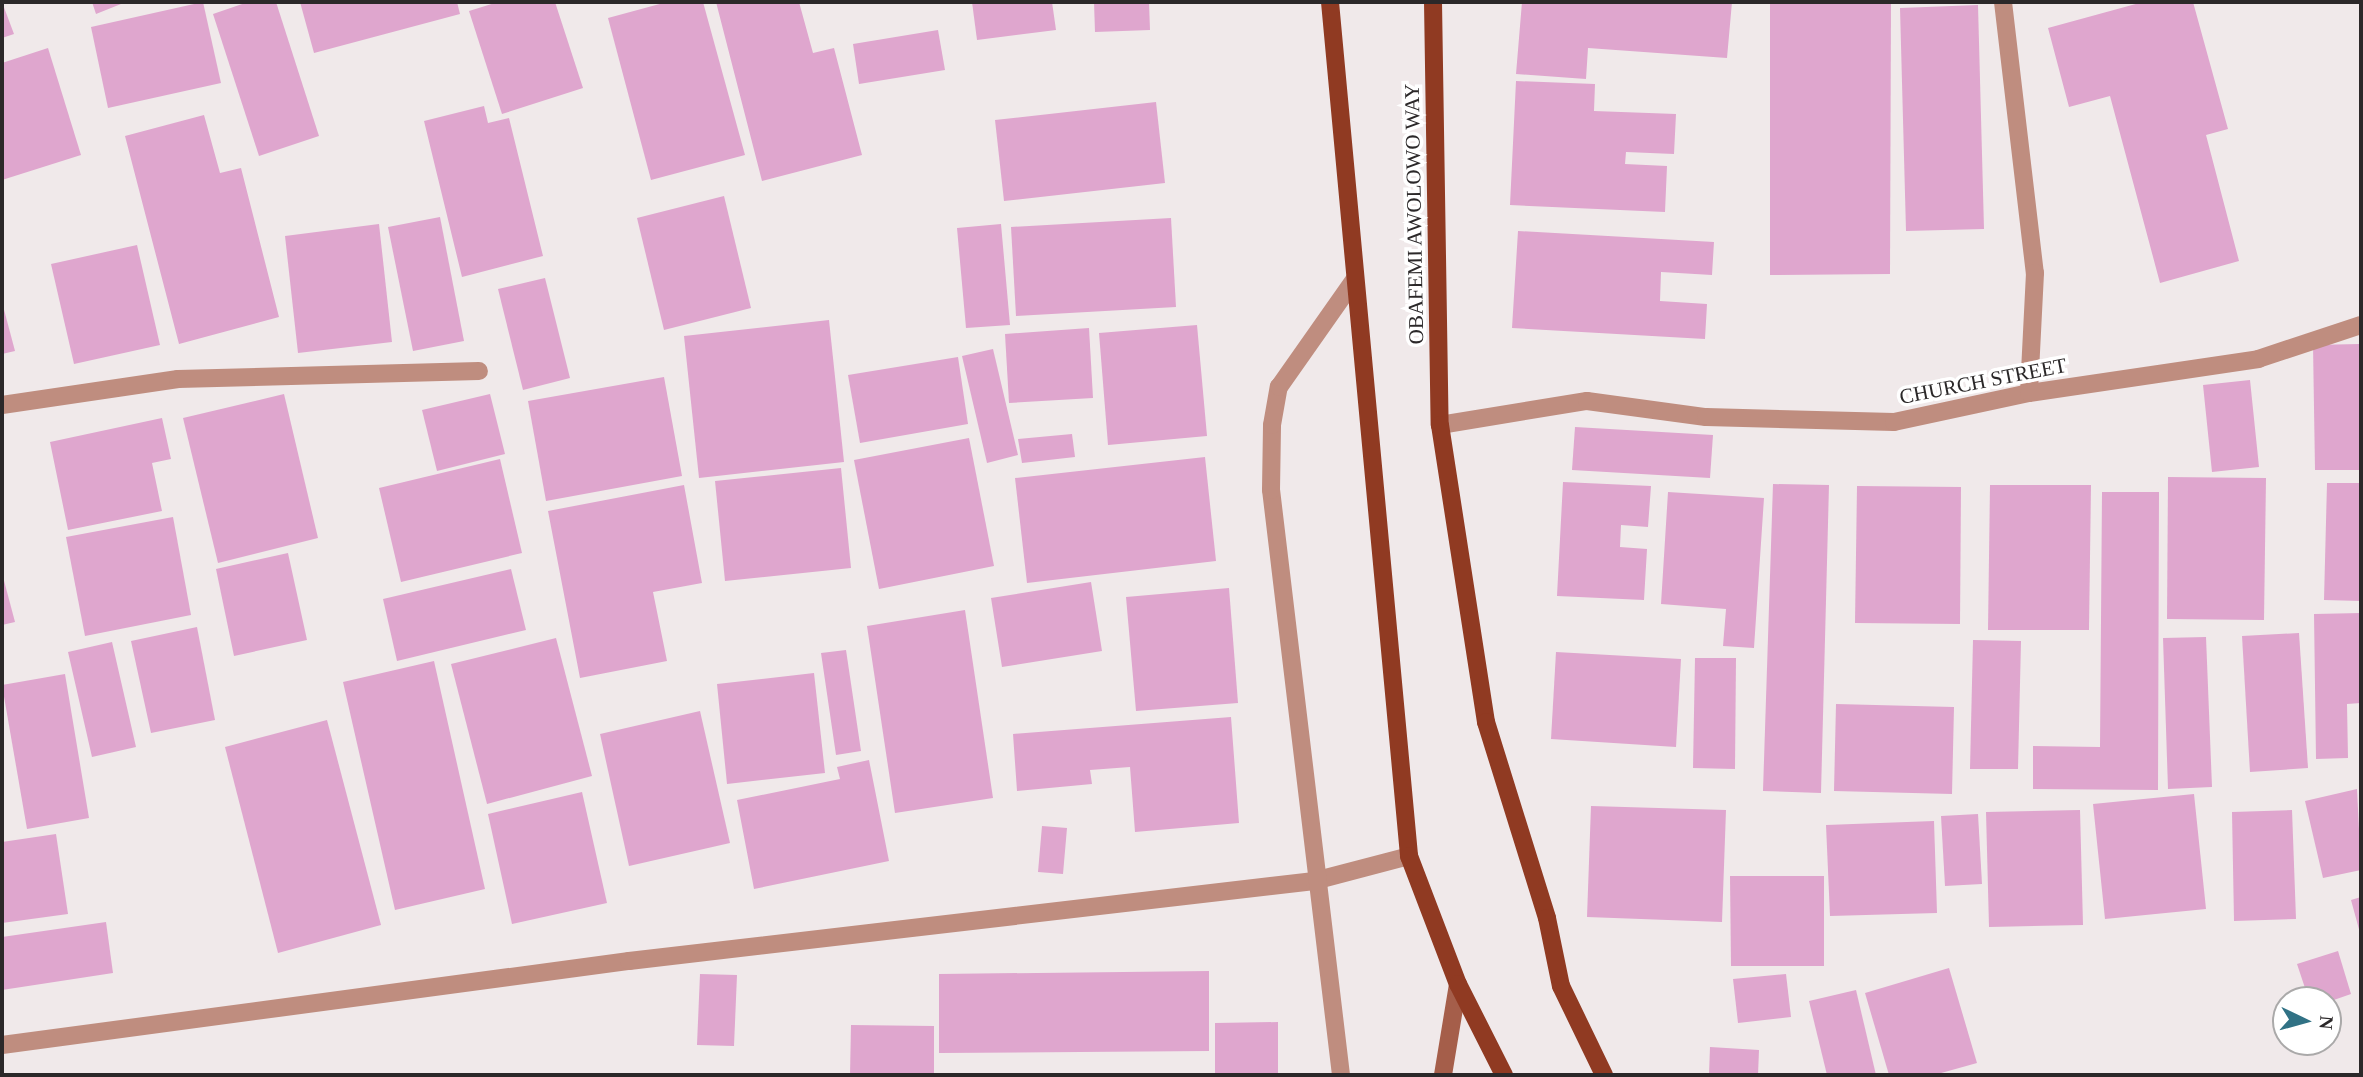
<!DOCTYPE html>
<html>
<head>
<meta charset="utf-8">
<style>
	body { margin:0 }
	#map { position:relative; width:2363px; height:1077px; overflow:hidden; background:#f0e9ea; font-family:"Times New Roman",serif }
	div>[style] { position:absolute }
	.building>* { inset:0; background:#dfa6ce }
	.minor>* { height:18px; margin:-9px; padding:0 9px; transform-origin:9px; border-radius:9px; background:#bf8d7f }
	.secondary>* { height:18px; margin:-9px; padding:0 9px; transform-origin:9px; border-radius:9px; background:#a55e4a }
	.primary>* { height:18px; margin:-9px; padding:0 9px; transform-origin:9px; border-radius:9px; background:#903a22 }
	span { translate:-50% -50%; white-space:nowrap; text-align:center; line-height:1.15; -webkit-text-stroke:7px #fff; paint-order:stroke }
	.street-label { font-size:21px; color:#2b2829 }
	.frame { position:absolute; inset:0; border:4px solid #2b2829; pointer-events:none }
	.north { position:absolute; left:2272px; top:986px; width:70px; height:70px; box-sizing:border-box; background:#fff; border:2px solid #aaa9a9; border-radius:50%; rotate:95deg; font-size:19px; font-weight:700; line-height:28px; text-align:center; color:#2b2829 }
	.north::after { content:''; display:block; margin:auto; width:24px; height:32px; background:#317285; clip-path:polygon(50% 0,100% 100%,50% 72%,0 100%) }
</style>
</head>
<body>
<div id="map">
	<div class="building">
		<div style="clip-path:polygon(2px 2px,14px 34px,2px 38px)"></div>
		<div style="clip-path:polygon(92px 2px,126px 2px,96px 14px)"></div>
		<div style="clip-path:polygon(203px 2px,221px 83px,108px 108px,91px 27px)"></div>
		<div style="clip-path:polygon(248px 2px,276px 2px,319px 136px,259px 156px,213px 14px)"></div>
		<div style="clip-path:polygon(300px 2px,457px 2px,460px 14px,314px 53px)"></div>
		<div style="clip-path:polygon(498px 2px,555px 2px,583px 88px,502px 114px,469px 11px)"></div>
		<div style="clip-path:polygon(667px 2px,703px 2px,745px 155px,651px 180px,608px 18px)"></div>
		<div style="clip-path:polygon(716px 2px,799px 2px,813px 53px,834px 48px,862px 155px,762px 181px)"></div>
		<div style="clip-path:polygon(972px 2px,1052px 2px,1056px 30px,977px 40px)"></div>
		<div style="clip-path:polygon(1094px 2px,1149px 2px,1150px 30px,1095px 32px)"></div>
		<div style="clip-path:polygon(1522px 2px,1732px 2px,1727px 58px,1588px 48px,1586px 79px,1516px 74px)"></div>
		<div style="clip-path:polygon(1891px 2px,1890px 274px,1770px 275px,1770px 3px)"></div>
		<div style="clip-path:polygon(2143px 2px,2193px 2px,2228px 129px,2206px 135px,2239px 261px,2160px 283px,2110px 96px,2069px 107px,2048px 28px)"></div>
		<div style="clip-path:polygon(1978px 5px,1984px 229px,1906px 231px,1900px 8px)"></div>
		<div style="clip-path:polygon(938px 30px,945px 70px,859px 84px,853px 44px)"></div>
		<div style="clip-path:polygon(48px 48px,81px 155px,2px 180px,2px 63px)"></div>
		<div style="clip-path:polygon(1516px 81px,1595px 84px,1594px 111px,1676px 114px,1674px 154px,1626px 152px,1625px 164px,1667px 166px,1665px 212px,1510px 205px)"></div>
		<div style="clip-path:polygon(1156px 102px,1165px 183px,1004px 201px,995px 120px)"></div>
		<div style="clip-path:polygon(484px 106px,488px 123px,509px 118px,543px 256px,462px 277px,424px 121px)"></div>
		<div style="clip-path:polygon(204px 115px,220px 173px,241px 168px,279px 317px,179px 344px,125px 136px)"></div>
		<div style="clip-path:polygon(724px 196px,751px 308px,664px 330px,637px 218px)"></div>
		<div style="clip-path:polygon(440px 217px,464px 341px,413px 351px,388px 227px)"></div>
		<div style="clip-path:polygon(1171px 218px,1176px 307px,1016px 316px,1011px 227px)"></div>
		<div style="clip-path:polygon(379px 224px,392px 342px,298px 353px,285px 236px)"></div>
		<div style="clip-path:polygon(1001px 224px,1010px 325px,966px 328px,957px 228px)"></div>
		<div style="clip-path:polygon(1518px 231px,1714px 242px,1712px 275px,1661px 272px,1660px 301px,1707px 304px,1705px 339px,1512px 328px)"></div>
		<div style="clip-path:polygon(137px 245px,160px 345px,74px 364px,51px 264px)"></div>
		<div style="clip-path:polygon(545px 278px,570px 378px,523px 390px,498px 289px)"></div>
		<div style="clip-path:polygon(2px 302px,15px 351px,2px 354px)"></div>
		<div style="clip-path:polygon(829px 320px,844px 462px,699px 478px,684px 336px)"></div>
		<div style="clip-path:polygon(1197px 325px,1207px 436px,1108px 445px,1099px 333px)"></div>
		<div style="clip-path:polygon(1089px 328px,1093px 398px,1009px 403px,1005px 334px)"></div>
		<div style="clip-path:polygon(2359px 344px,2361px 470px,2315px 470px,2313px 345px)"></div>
		<div style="clip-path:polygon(993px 349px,1018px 455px,987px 463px,962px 356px)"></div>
		<div style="clip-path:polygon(958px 357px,968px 424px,860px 443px,848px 375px)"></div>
		<div style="clip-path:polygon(664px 377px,682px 476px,546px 501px,528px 401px)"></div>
		<div style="clip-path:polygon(2250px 380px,2259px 467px,2212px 472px,2203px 385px)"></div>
		<div style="clip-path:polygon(284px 394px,318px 538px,218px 563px,183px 418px)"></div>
		<div style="clip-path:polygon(490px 394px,505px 454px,437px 471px,422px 410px)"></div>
		<div style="clip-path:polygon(162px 418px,171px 459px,152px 463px,162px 511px,68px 530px,50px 442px)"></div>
		<div style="clip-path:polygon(1575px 427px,1713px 435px,1710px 478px,1572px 470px)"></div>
		<div style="clip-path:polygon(1072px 434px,1075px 457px,1022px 463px,1018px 439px)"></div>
		<div style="clip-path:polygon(969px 438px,994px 566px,879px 589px,854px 460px)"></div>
		<div style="clip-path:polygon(1205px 457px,1216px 561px,1027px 583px,1015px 478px)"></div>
		<div style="clip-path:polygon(500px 459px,522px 553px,401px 582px,379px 488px)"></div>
		<div style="clip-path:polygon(841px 468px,851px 568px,725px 581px,715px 481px)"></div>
		<div style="clip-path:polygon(2168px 477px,2266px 478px,2264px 620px,2167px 619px)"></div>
		<div style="clip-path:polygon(1563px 482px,1651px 486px,1648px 527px,1621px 525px,1620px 547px,1647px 549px,1644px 600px,1557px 596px)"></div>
		<div style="clip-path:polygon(2327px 483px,2361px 483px,2361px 601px,2324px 600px)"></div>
		<div style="clip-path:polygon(1773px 484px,1829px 485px,1821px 793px,1763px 791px)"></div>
		<div style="clip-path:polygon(684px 485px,702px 583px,653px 592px,667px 661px,580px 678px,548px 511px)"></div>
		<div style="clip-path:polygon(1990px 485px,2091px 485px,2089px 630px,1988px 630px)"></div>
		<div style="clip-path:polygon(1857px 486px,1961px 487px,1960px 624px,1855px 623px)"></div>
		<div style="clip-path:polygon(1668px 492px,1764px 498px,1754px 648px,1723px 646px,1726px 609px,1661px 604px)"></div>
		<div style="clip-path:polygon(2102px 492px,2159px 492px,2158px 790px,2033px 789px,2033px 746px,2100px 747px)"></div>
		<div style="clip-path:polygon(173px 517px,191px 615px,85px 636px,66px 537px)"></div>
		<div style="clip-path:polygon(288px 553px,307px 640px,234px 656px,216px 569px)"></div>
		<div style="clip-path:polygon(511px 569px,526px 630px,397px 661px,383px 599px)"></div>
		<div style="clip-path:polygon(2px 573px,15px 622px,2px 625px)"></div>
		<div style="clip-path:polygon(1091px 582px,1102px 651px,1002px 667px,991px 598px)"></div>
		<div style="clip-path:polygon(1229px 588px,1238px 703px,1136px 711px,1126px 597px)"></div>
		<div style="clip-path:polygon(965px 610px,993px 798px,895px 813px,867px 626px)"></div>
		<div style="clip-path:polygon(2361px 613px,2361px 703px,2347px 704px,2348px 758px,2316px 759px,2314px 614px)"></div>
		<div style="clip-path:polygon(197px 627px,215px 720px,151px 733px,131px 641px)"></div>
		<div style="clip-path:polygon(2299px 633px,2308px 768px,2250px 772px,2242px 636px)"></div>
		<div style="clip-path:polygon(2206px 637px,2212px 787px,2168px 789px,2163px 638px)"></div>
		<div style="clip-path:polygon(556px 638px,592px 776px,487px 804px,451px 664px)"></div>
		<div style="clip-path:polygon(1973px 640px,2021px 641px,2018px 769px,1970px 769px)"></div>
		<div style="clip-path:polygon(112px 642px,136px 747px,92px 757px,68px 652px)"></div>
		<div style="clip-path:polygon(846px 650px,861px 751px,836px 755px,821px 653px)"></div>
		<div style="clip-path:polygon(1556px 652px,1681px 659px,1676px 747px,1551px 739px)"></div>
		<div style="clip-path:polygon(1695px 658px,1736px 658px,1735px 769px,1693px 768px)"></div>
		<div style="clip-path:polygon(434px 661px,485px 889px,395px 910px,343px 682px)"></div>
		<div style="clip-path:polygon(814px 673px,825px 773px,727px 784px,717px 684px)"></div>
		<div style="clip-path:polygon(65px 674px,89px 818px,27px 829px,2px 685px)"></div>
		<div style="clip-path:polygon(1836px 704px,1954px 707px,1952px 794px,1834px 791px)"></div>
		<div style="clip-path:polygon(700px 711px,730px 843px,629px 866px,600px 734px)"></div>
		<div style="clip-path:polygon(1231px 717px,1239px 823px,1135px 832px,1130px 767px,1090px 770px,1092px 784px,1017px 791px,1013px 734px)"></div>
		<div style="clip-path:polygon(327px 720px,381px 925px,278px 953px,225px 747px)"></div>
		<div style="clip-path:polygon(869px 760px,889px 861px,754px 889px,737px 800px,840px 779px,837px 767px)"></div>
		<div style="clip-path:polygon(2357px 789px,2361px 870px,2323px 878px,2305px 801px)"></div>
		<div style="clip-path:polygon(582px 792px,607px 903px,512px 924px,488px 814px)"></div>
		<div style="clip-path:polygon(2194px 794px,2206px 909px,2105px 919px,2093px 804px)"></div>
		<div style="clip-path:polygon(1591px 806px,1726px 810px,1722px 922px,1587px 917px)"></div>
		<div style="clip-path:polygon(2080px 810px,2083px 925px,1989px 927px,1986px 812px)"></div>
		<div style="clip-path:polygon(2292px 810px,2296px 919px,2234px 921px,2232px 812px)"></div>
		<div style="clip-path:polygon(1978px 814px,1982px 884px,1945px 886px,1941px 816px)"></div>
		<div style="clip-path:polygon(1934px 821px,1937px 913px,1830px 916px,1826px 825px)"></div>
		<div style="clip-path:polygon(1042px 826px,1067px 828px,1063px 874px,1038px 872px)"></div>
		<div style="clip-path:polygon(56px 834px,68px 914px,2px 923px,2px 842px)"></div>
		<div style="clip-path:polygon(1730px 876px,1824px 876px,1824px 966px,1731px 966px)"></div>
		<div style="clip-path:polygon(2361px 897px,2361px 933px,2360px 933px,2351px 900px)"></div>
		<div style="clip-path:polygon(106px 922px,113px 973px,2px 990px,2px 937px)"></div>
		<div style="clip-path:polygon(2338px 951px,2351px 994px,2328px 1002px,2309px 1000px,2297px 964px)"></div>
		<div style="clip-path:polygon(1949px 968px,1977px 1063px,1934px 1075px,1889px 1075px,1865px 993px)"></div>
		<div style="clip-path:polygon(1209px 971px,1209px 1051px,939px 1053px,939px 974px)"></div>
		<div style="clip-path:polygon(700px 974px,737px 975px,734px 1046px,697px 1045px)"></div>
		<div style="clip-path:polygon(1786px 974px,1791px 1017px,1738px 1023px,1733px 979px)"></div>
		<div style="clip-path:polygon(1856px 990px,1876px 1075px,1827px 1075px,1809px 1001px)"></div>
		<div style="clip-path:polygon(1278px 1022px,1278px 1075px,1215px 1075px,1215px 1023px)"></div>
		<div style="clip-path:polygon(851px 1025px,934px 1026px,934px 1075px,850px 1075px)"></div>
		<div style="clip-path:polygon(1710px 1047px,1759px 1050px,1758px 1075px,1709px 1075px)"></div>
	</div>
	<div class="minor">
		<div style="left:2003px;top:2px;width:273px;rotate:83.3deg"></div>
		<div style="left:2035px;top:273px;width:120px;rotate:92.9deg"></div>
		<div style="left:2px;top:405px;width:178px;rotate:-8.4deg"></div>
		<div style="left:178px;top:379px;width:301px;rotate:-1.5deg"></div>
		<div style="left:1440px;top:425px;width:149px;rotate:-9.3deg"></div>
		<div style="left:1587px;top:401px;width:120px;rotate:7.7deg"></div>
		<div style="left:1706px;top:417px;width:188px;rotate:1.5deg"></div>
		<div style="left:1894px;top:422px;width:138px;rotate:-12.1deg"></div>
		<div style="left:2029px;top:393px;width:232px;rotate:-8.4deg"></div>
		<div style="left:2258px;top:359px;width:108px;rotate:-18.3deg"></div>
		<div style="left:2px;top:1045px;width:633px;rotate:-7.63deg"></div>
		<div style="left:629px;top:961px;width:690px;rotate:-6.66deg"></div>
		<div style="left:1314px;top:881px;width:98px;rotate:-14.7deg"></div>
		<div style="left:1341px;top:1075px;width:589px;rotate:-96.82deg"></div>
		<div style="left:1271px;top:490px;width:65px;rotate:-89.1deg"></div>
		<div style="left:1272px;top:425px;width:39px;rotate:-80deg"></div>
		<div style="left:1279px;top:387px;width:132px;rotate:-54.9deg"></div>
	</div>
	<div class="secondary">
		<div style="left:1443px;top:1075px;width:92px;rotate:-80.6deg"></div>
	</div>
	<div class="primary">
		<div style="left:1330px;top:2px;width:858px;rotate:84.71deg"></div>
		<div style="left:1409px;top:856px;width:137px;rotate:69.1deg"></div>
		<div style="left:1458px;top:984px;width:102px;rotate:63.2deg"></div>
		<div style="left:1433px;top:2px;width:423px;rotate:89.1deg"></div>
		<div style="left:1440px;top:425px;width:301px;rotate:81.2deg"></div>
		<div style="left:1486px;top:722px;width:205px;rotate:72.7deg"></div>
		<div style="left:1547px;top:918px;width:69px;rotate:78.4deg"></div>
		<div style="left:1561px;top:986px;width:99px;rotate:64.2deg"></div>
	</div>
	<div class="street-label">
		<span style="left:1414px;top:214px;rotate:-91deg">OBAFEMI AWOLOWO WAY</span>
		<span style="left:1983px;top:381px;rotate:-11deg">CHURCH STREET</span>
	</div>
	<div class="frame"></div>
	<div class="north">N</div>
</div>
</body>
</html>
